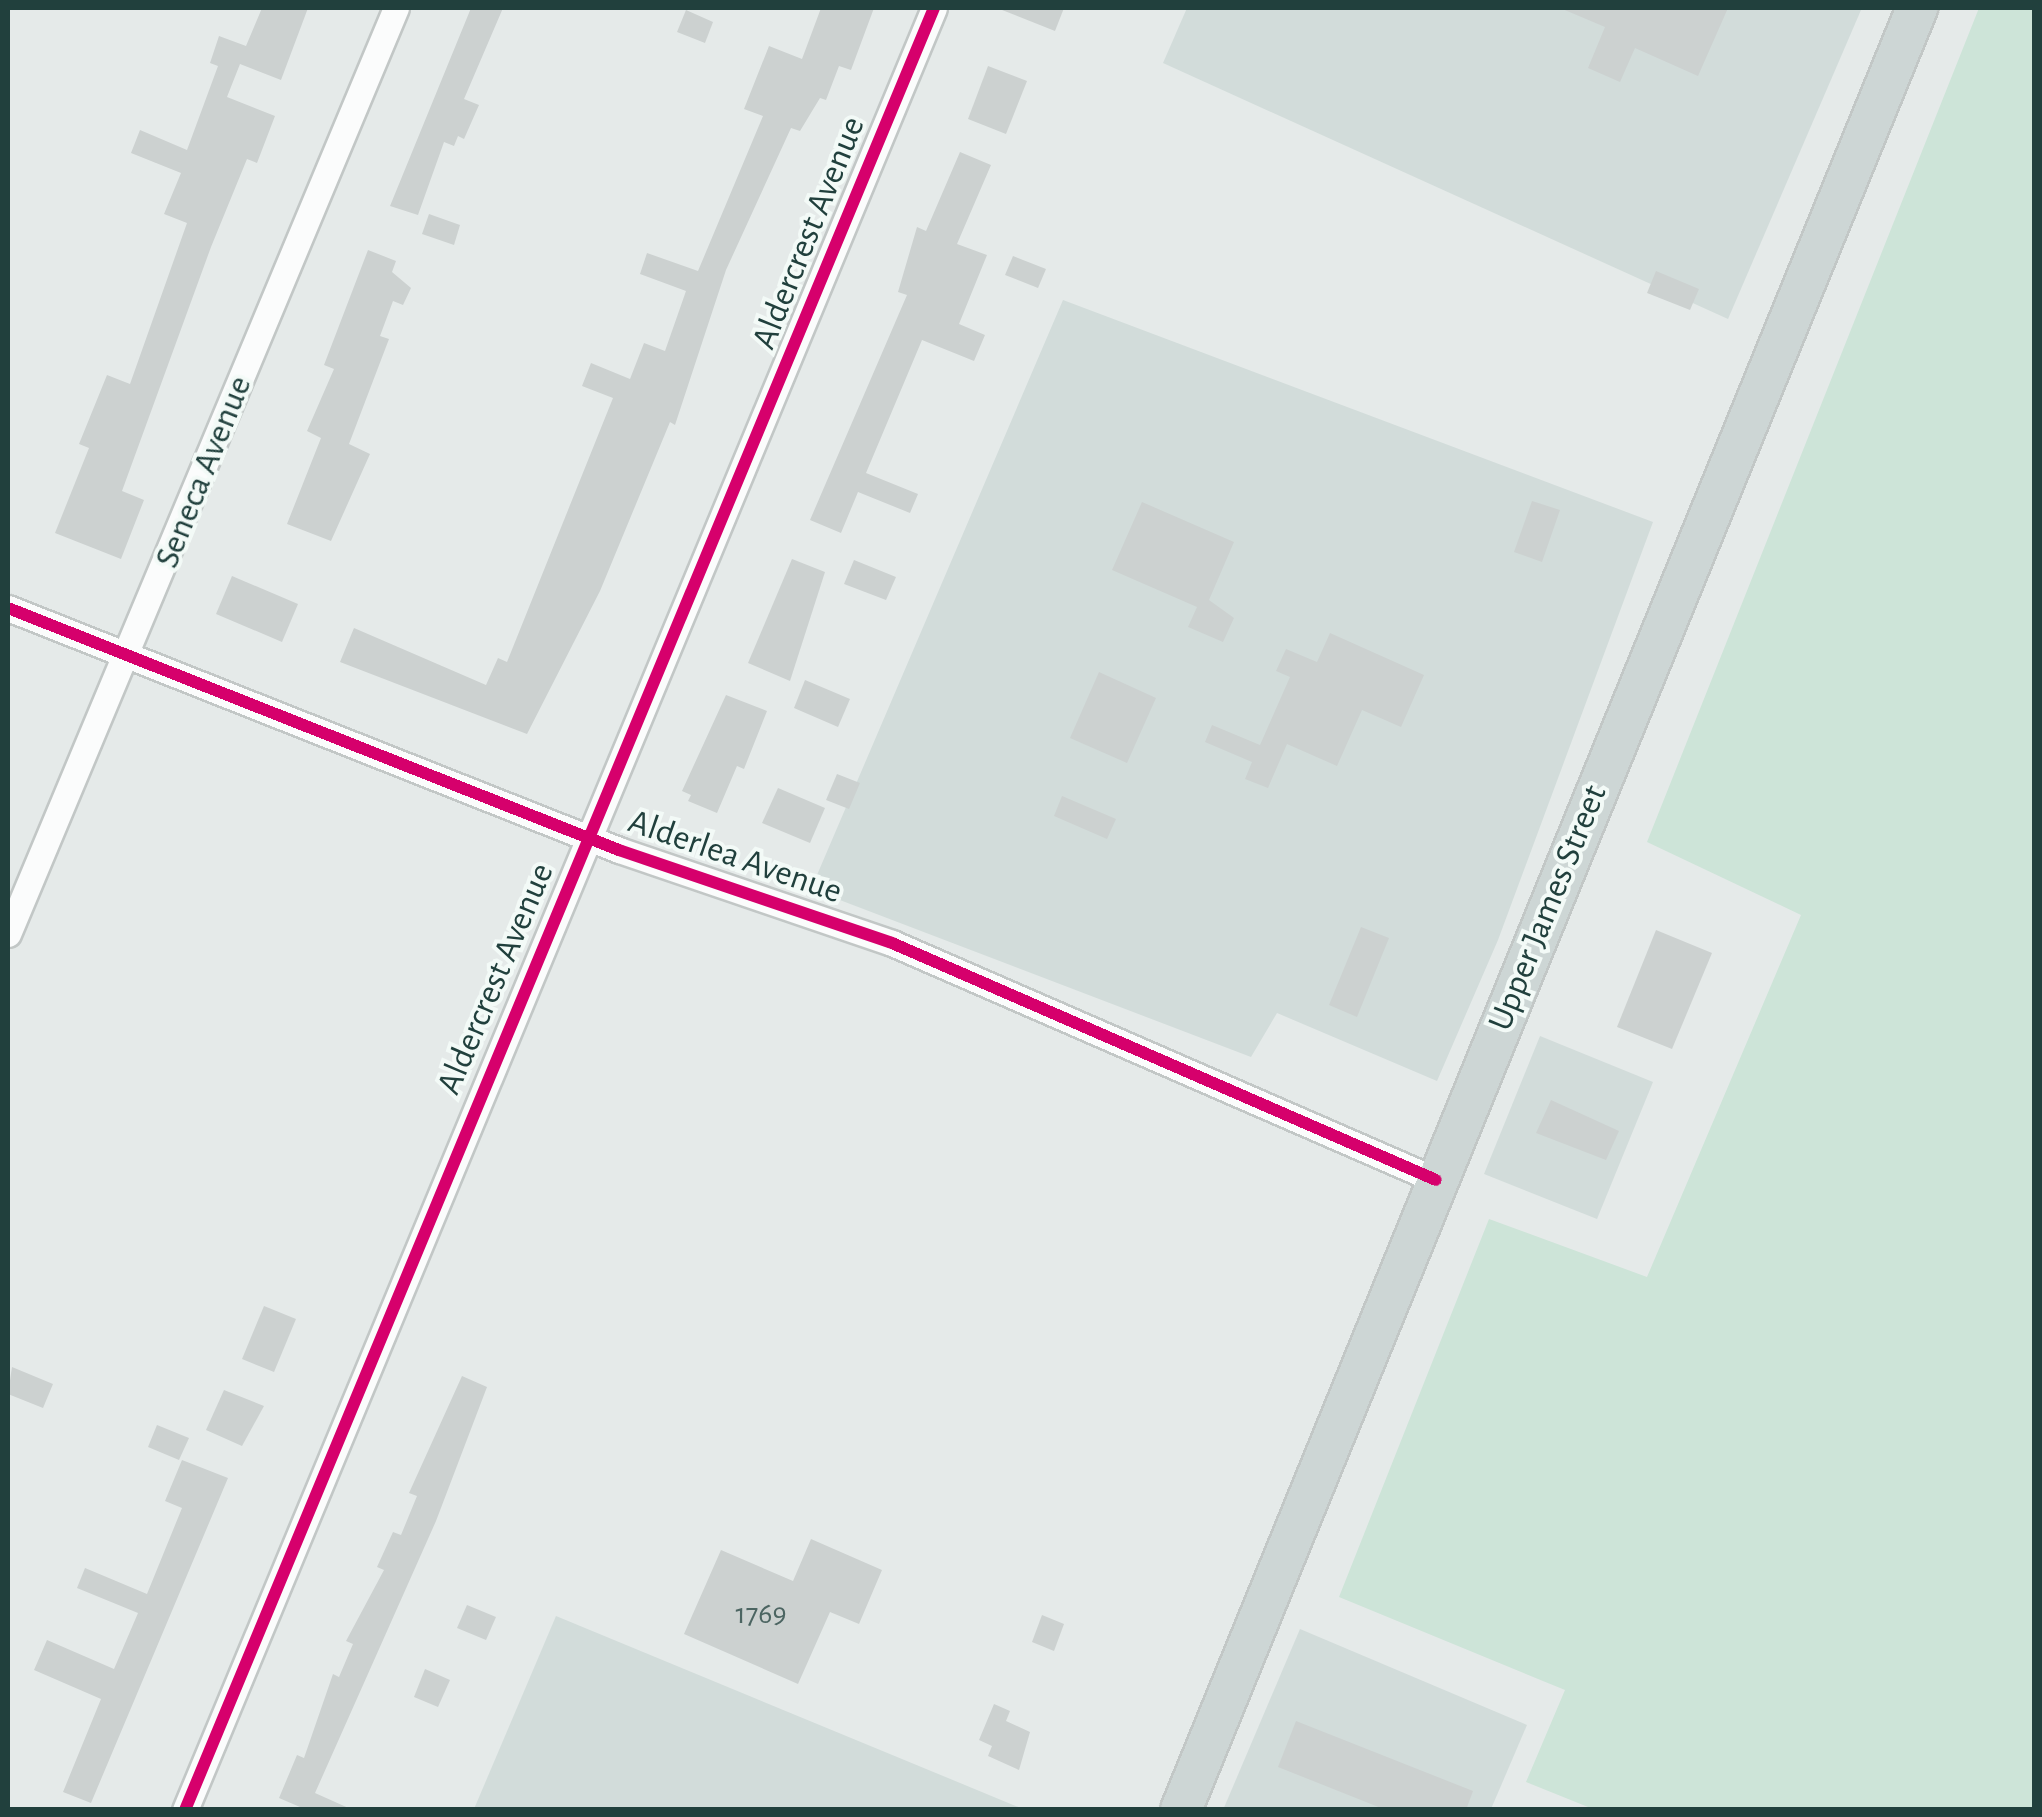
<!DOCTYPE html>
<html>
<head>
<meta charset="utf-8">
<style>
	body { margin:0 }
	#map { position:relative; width:2042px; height:1817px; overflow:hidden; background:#e5eae9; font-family:"Alegreya Sans",sans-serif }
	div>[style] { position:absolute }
	.built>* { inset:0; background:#d2dcda }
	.green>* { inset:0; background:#cde4d8 }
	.building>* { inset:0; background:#ccd1d0 }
	.roads { filter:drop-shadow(2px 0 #c2c7c6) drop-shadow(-2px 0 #c2c7c6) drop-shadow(0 2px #c2c7c6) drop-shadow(0 -2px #c2c7c6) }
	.minor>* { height:25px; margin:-12.5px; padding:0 12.5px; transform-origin:12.5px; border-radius:12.5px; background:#fbfcfc }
	.primary>* { height:40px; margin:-20px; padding:0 20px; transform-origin:20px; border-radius:20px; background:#cdd6d5 }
	.cycleway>* { height:12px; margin:-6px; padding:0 6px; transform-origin:6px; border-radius:6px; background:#d6006c }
	span { translate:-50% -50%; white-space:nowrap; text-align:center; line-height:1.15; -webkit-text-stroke:8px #f3faf7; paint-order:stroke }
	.number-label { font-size:30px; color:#4c6562 }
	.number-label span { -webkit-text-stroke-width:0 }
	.street-label { font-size:35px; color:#21403d }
	.frame { position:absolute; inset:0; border:10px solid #21403d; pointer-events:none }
</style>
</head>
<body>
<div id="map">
	<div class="built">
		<div style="clip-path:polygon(1187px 8px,1856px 8px,1861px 10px,1728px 319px,1163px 63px)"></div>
		<div style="clip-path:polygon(1063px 300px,1653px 522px,1498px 940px,1437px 1081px,1277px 1013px,1251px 1057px,811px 889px)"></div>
		<div style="clip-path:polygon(1540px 1036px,1653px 1082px,1597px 1219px,1484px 1174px)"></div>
		<div style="clip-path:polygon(556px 1616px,1023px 1809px,474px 1809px)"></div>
		<div style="clip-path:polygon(1300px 1629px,1527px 1725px,1491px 1809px,1223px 1810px)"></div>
	</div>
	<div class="green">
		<div style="clip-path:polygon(1979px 8px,2034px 8px,2034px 1809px,1593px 1809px,1526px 1782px,1565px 1690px,1339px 1597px,1489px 1219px,1647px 1277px,1801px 915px,1647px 842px)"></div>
	</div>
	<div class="building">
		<div style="clip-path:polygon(262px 8px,308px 8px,281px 80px,240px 64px,227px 97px,275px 116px,257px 163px,247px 159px,211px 247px,122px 491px,144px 500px,121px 559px,55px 533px,89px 448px,79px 444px,107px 375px,130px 384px,187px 223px,164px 214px,181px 173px,131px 153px,140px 130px,187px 150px,218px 66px,210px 63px,219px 36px,246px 46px)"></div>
		<div style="clip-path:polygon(471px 8px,503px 8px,464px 99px,479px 105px,464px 139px,458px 136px,454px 146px,444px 142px,418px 215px,390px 206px)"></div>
		<div style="clip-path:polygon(821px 8px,874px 8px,851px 70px,839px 66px,826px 100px,820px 98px,800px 131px,791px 128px,726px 270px,675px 425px,670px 422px,600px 591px,527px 734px,340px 662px,354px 628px,486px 685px,498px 658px,507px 662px,613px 398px,582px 386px,591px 363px,630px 379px,644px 343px,665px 351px,686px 291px,640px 274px,647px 253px,698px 271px,763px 116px,744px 109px,769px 46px,802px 59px)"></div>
		<div style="clip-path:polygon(997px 8px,1064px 8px,1055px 31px)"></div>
		<div style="clip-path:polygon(1560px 8px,1728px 8px,1698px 76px,1635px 48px,1620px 82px,1588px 68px,1605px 27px)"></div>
		<div style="clip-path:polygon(686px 10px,713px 22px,705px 43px,677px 32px)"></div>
		<div style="clip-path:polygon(988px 66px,1027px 81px,1006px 134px,968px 119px)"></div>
		<div style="clip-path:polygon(960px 152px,991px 165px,957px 244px,987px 255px,959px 324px,985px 335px,974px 361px,922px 340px,866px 473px,918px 494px,910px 513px,858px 492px,841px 533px,810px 520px,907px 295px,898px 292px,917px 227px,926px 231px)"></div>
		<div style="clip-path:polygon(429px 214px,460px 225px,454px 245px,422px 234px)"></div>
		<div style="clip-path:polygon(368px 250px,396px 261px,392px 272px,411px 288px,403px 305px,393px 301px,380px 336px,389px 339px,349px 444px,370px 454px,331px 541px,287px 524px,321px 438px,307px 431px,334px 369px,324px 365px)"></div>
		<div style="clip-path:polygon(1013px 256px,1046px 269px,1038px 288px,1005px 275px)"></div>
		<div style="clip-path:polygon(1656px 271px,1699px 289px,1690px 310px,1647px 293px)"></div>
		<div style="clip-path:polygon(1532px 501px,1560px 510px,1542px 562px,1514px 552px)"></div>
		<div style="clip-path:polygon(1142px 502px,1234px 542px,1209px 600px,1234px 618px,1223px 642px,1188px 627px,1197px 607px,1112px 570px)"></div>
		<div style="clip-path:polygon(792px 559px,825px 572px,790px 681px,748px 663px)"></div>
		<div style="clip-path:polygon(854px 560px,896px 577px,886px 600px,844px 584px)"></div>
		<div style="clip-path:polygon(232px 576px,298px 604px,282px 642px,216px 614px)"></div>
		<div style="clip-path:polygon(1330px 633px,1424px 675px,1401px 727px,1362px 710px,1337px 766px,1287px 744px,1268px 788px,1245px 779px,1252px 762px,1205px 742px,1212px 725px,1260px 745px,1290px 677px,1276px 671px,1286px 649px,1317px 662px)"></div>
		<div style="clip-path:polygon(1099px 672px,1156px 698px,1127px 763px,1070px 738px)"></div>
		<div style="clip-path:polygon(805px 680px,850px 699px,838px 727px,794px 708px)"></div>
		<div style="clip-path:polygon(726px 695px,767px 711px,744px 769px,737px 766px,717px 813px,688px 801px,691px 795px,682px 791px)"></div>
		<div style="clip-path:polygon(837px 774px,860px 783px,849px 809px,826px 800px)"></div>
		<div style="clip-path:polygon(778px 788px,825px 808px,810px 843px,762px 823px)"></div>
		<div style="clip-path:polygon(1062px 796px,1116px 819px,1107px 839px,1054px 816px)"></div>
		<div style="clip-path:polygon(1361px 927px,1389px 938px,1357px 1017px,1329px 1005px)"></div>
		<div style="clip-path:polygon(1656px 930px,1712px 953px,1672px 1049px,1617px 1027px)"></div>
		<div style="clip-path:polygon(1551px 1100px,1619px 1131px,1606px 1160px,1536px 1133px)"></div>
		<div style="clip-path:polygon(264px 1306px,296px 1319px,274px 1372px,242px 1359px)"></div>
		<div style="clip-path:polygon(12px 1367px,53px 1384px,43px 1408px,8px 1394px)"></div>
		<div style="clip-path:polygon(462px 1376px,487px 1387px,436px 1521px,315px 1793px,353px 1810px,307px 1810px,279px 1798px,297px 1755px,304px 1758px,333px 1674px,339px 1677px,353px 1644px,346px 1641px,384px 1570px,377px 1567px,393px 1532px,401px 1535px,417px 1496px,409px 1493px)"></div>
		<div style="clip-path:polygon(224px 1390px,264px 1406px,242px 1446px,206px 1430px)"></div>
		<div style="clip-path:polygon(157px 1425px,189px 1438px,179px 1460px,148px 1447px)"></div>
		<div style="clip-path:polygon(182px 1460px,228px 1478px,91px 1803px,63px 1792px,101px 1699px,34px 1670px,47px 1640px,114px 1669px,138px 1613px,77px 1588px,85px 1568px,147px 1594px,182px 1508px,165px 1501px)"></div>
		<div style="clip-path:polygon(811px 1539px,882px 1570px,859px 1624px,830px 1612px,798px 1684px,684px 1634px,721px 1550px,793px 1581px)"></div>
		<div style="clip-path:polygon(467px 1605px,496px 1617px,486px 1640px,457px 1628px)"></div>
		<div style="clip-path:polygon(1042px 1615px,1064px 1624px,1054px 1651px,1032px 1642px)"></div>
		<div style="clip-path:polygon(425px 1669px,450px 1680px,438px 1707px,414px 1697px)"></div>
		<div style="clip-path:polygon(994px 1704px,1010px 1711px,1006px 1721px,1030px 1732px,1019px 1770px,988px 1756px,992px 1746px,979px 1740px)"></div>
		<div style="clip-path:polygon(1296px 1721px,1473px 1791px,1466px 1810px,1386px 1810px,1278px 1767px)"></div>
	</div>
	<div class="roads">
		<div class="minor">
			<div style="left:8px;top:608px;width:657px;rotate:21.61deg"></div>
			<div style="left:619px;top:850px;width:288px;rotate:18.8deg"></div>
			<div style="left:892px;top:943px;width:593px;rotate:23.54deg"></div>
			<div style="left:8px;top:934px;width:1004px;rotate:-67.27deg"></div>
			<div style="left:185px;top:1810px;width:1951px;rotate:-67.43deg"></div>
		</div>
		<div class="primary">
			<div style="left:1181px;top:1810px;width:1947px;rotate:-67.78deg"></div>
		</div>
	</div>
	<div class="cycleway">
		<div style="left:8px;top:608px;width:657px;rotate:21.61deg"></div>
		<div style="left:619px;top:850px;width:288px;rotate:18.8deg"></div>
		<div style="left:892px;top:943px;width:593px;rotate:23.54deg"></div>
		<div style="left:185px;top:1810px;width:1951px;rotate:-67.43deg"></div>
	</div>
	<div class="number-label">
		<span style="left:761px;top:1614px">1769</span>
	</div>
	<div class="street-label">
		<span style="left:809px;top:233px;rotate:-68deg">Aldercrest Avenue</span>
		<span style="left:204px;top:472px;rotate:-68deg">Seneca Avenue</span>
		<span style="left:735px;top:857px;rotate:19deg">Alderlea Avenue</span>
		<span style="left:1548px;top:908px;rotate:-68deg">Upper James Street</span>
		<span style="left:496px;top:979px;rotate:-67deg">Aldercrest Avenue</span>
	</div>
	<div class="frame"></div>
</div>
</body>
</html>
